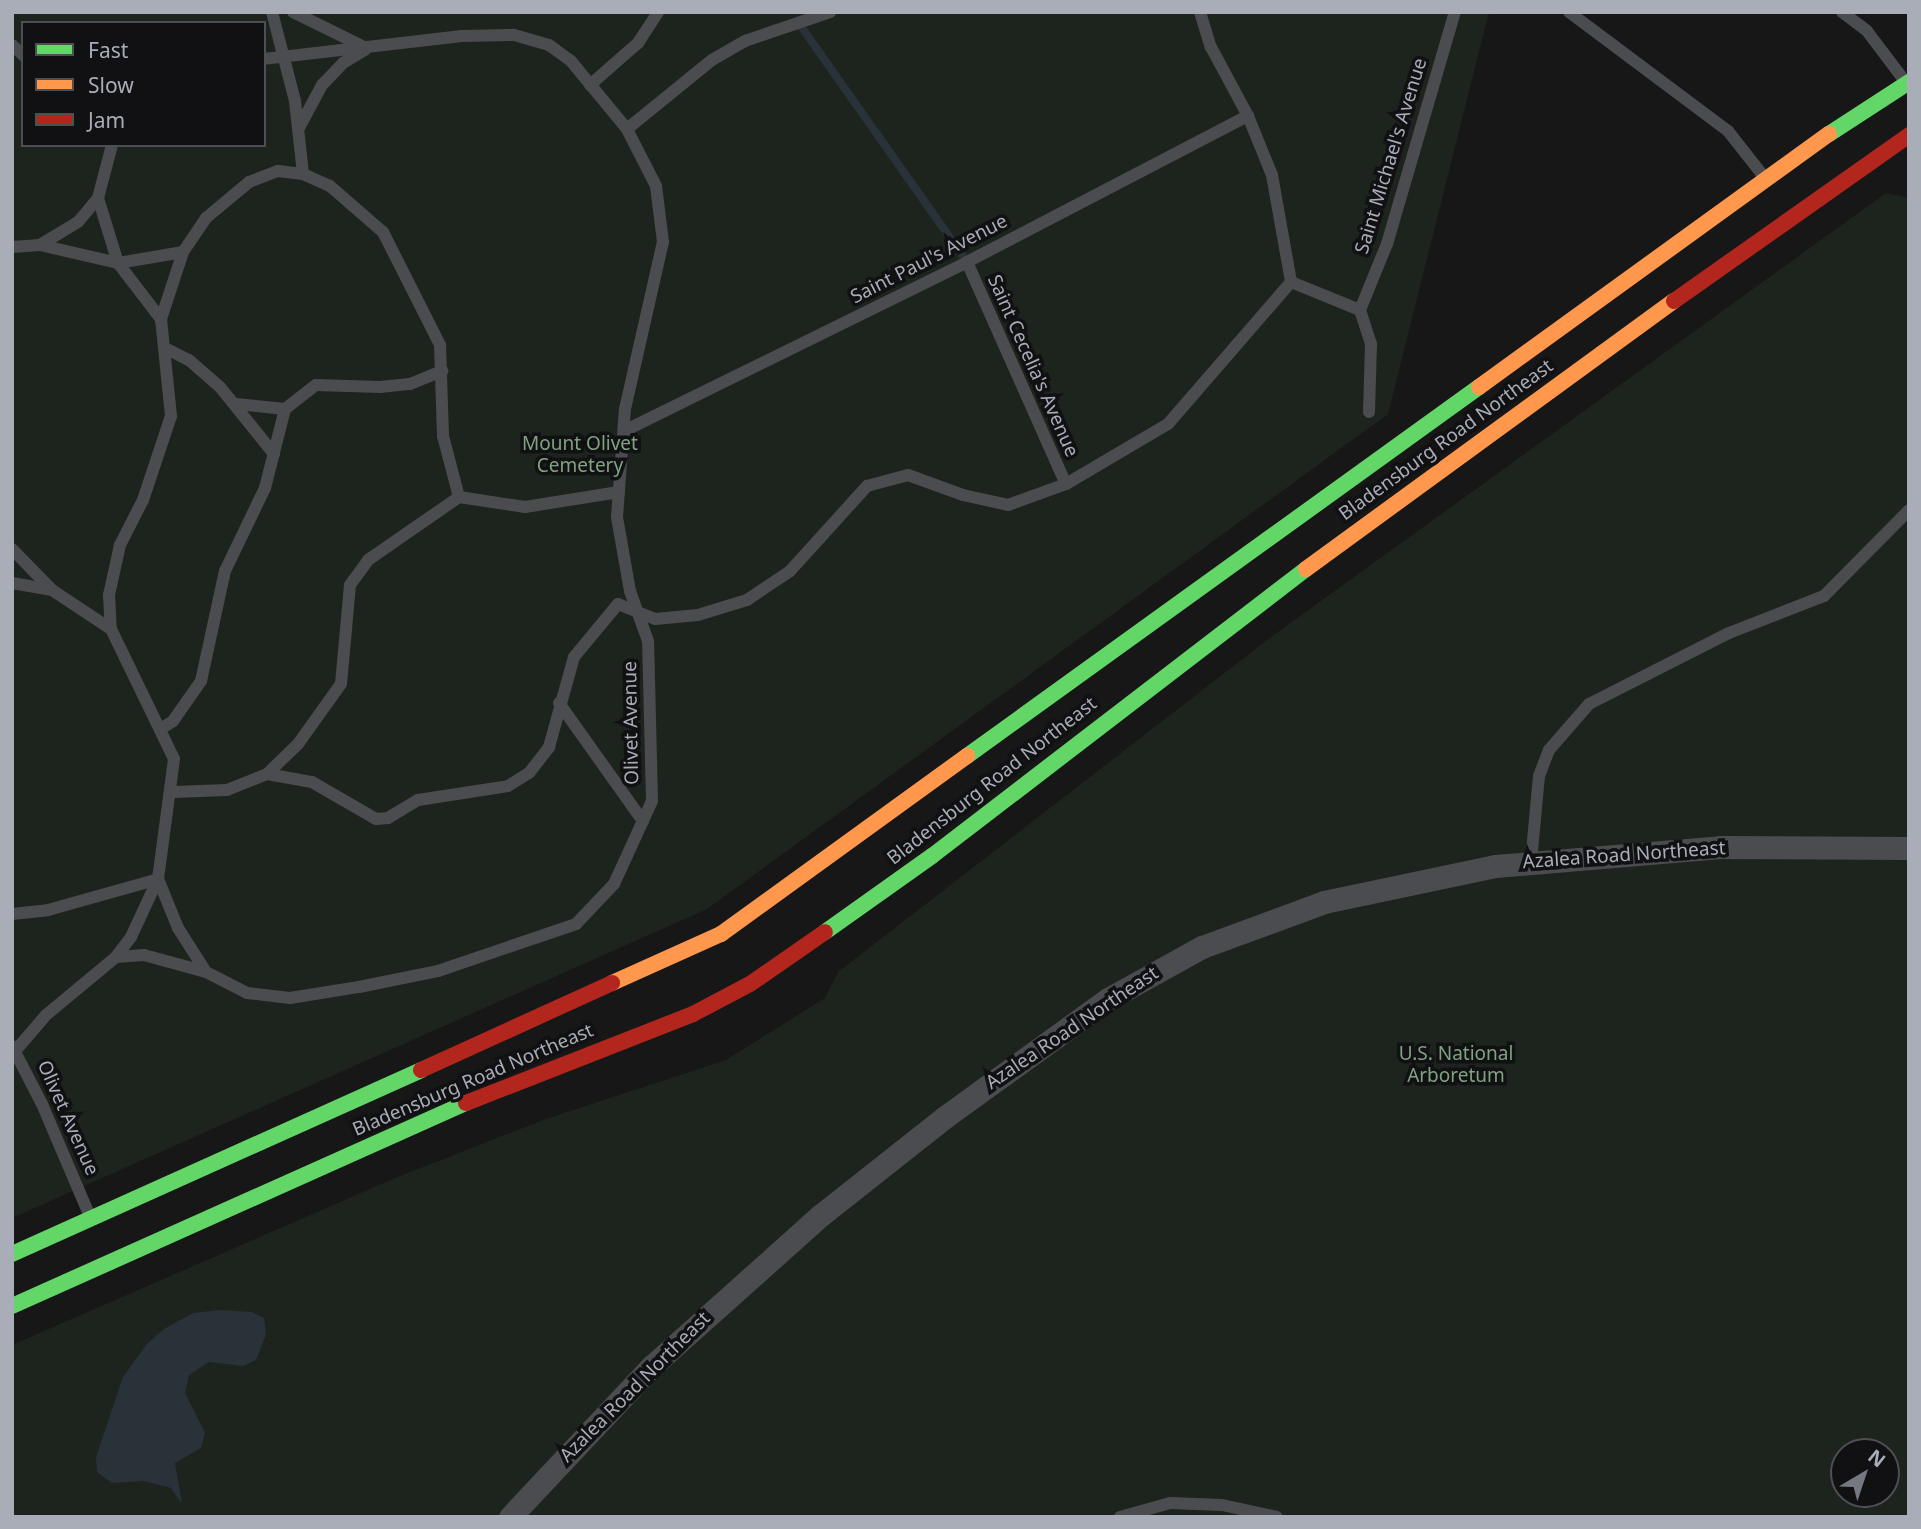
<!DOCTYPE html>
<html>
<head>
<meta charset="utf-8">
<style>
	body { margin:0 }
	#map { position:relative; width:1921px; height:1529px; overflow:hidden; background:#171717; font-family:"Noto Sans",sans-serif }
	div>[style] { position:absolute }
	.green>* { inset:0; background:#1d241e }
	.water>* { inset:0; background:#2a3239 }
	.stream>* { height:8px; margin:-4px; padding:0 4px; transform-origin:4px; border-radius:4px; background:#2a3239 }
	.lane>* { height:12px; margin:-6px; padding:0 6px; transform-origin:6px; border-radius:6px; background:#4b4c50 }
	.street>* { height:23px; margin:-11.5px; padding:0 11.5px; transform-origin:11.5px; border-radius:11.5px; background:#4b4c50 }
	.fast>* { height:16px; margin:-8px; padding:0 8px; transform-origin:8px; border-radius:8px; background:#63d668 }
	.slow>* { height:16px; margin:-8px; padding:0 8px; transform-origin:8px; border-radius:8px; background:#ff974d }
	.jam>* { height:16px; margin:-8px; padding:0 8px; transform-origin:8px; border-radius:8px; background:#b3261e }
	span { translate:-50% -50%; white-space:nowrap; text-align:center; line-height:1.15; -webkit-text-stroke:7px #111113; paint-order:stroke }
	.street-label { font-size:19px; color:#a8adb8 }
	.park-label { font-size:19px; color:#7fa381 }
	.frame { position:absolute; inset:0; border:14px solid #a8adb8; pointer-events:none }
	.legend { position:absolute; left:21px; top:21px; width:245px; height:126px; box-sizing:border-box; background:#111113; border:2px solid #4d4f55; margin:0; padding:9px 12px; list-style:none; font-size:21px; color:#a8adb8 }
	.legend li { display:flex; align-items:center; gap:14px; height:35px }
	.legend b { width:35px; border:2px solid #4d4f55 }
	.north { position:absolute; left:1830px; top:1438px; width:70px; height:70px; box-sizing:border-box; background:#111113; border:2px solid #4d4f55; border-radius:50%; rotate:39deg; font-size:19px; font-weight:700; line-height:28px; text-align:center; color:#a8adb8 }
	.north::after { content:''; display:block; margin:auto; width:24px; height:32px; background:#757880; clip-path:polygon(50% 0,100% 100%,50% 72%,0 100%) }
</style>
</head>
<body>
<div id="map">
	<div class="green">
		<div style="clip-path:polygon(evenodd,12px 12px,1489px 12px,1388px 414px,707px 909px,12px 1218px,12px 12px,23px 23px,264px 23px,264px 145px,23px 145px,23px 23px)"></div>
		<div style="clip-path:polygon(evenodd,1886px 193px,1909px 198px,1909px 1517px,12px 1517px,12px 1345px,400px 1176px,546px 1119px,726px 1060px,825px 998px,838px 972px,1271px 637px,1886px 193px,1844px 1452px,1886px 1452px,1886px 1494px,1844px 1494px,1844px 1452px)"></div>
	</div>
	<div class="water">
		<div style="clip-path:polygon(221px 1310px,251px 1312px,264px 1318px,266px 1334px,256px 1360px,243px 1366px,209px 1362px,189px 1375px,185px 1393px,205px 1433px,201px 1448px,175px 1463px,182px 1504px,171px 1488px,144px 1481px,112px 1483px,97px 1472px,96px 1457px,123px 1377px,147px 1344px,164px 1329px,193px 1313px)"></div>
	</div>
	<div class="stream">
		<div style="left:800px;top:25px;width:290px;rotate:54.8deg"></div>
	</div>
	<div class="lane">
		<div style="left:272px;top:12px;width:92px;rotate:75.5deg"></div>
		<div style="left:295px;top:101px;width:73px;rotate:83.7deg"></div>
		<div style="left:293px;top:12px;width:79px;rotate:26.2deg"></div>
		<div style="left:1200px;top:12px;width:37px;rotate:73deg"></div>
		<div style="left:1211px;top:47px;width:78px;rotate:61.8deg"></div>
		<div style="left:1248px;top:116px;width:64px;rotate:67.9deg"></div>
		<div style="left:1272px;top:175px;width:109px;rotate:79.9deg"></div>
		<div style="left:1569px;top:12px;width:199px;rotate:36.8deg"></div>
		<div style="left:1728px;top:131px;width:60px;rotate:51.8deg"></div>
		<div style="left:1842px;top:12px;width:31px;rotate:37deg"></div>
		<div style="left:1867px;top:31px;width:61px;rotate:52.9deg"></div>
		<div style="left:12px;top:45px;width:15px;rotate:42deg"></div>
		<div style="left:590px;top:85px;width:64px;rotate:-41.2deg"></div>
		<div style="left:638px;top:43px;width:37px;rotate:-57deg"></div>
		<div style="left:299px;top:128px;width:49px;rotate:-61.9deg"></div>
		<div style="left:322px;top:85px;width:30px;rotate:-46deg"></div>
		<div style="left:343px;top:63px;width:26px;rotate:-31deg"></div>
		<div style="left:627px;top:129px;width:109px;rotate:-39.1deg"></div>
		<div style="left:712px;top:60px;width:38px;rotate:-30deg"></div>
		<div style="left:745px;top:41px;width:90px;rotate:-18.8deg"></div>
		<div style="left:112px;top:145px;width:55px;rotate:104.8deg"></div>
		<div style="left:98px;top:198px;width:68px;rotate:72.9deg"></div>
		<div style="left:118px;top:263px;width:71px;rotate:52.5deg"></div>
		<div style="left:161px;top:319px;width:98px;rotate:84.1deg"></div>
		<div style="left:171px;top:416px;width:89px;rotate:108.4deg"></div>
		<div style="left:143px;top:500px;width:51px;rotate:117.1deg"></div>
		<div style="left:120px;top:545px;width:51px;rotate:102.4deg"></div>
		<div style="left:109px;top:595px;width:34px;rotate:87deg"></div>
		<div style="left:111px;top:629px;width:144px;rotate:64.1deg"></div>
		<div style="left:174px;top:759px;width:121px;rotate:97.6deg"></div>
		<div style="left:158px;top:879px;width:64px;rotate:115deg"></div>
		<div style="left:131px;top:937px;width:25px;rotate:127deg"></div>
		<div style="left:40px;top:245px;width:80px;rotate:13deg"></div>
		<div style="left:118px;top:263px;width:66px;rotate:-9.6deg"></div>
		<div style="left:12px;top:247px;width:28px;rotate:-4deg"></div>
		<div style="left:40px;top:245px;width:44px;rotate:-31.2deg"></div>
		<div style="left:78px;top:222px;width:31px;rotate:-50deg"></div>
		<div style="left:967px;top:262px;width:243px;rotate:66deg"></div>
		<div style="left:1291px;top:282px;width:74px;rotate:22.1deg"></div>
		<div style="left:1360px;top:310px;width:36px;rotate:72deg"></div>
		<div style="left:1371px;top:344px;width:68px;rotate:91.7deg"></div>
		<div style="left:1360px;top:310px;width:71px;rotate:-67.8deg"></div>
		<div style="left:1387px;top:244px;width:242px;rotate:-73.7deg"></div>
		<div style="left:161px;top:319px;width:71px;rotate:-71.8deg"></div>
		<div style="left:183px;top:252px;width:41px;rotate:-55.9deg"></div>
		<div style="left:206px;top:218px;width:56px;rotate:-39.9deg"></div>
		<div style="left:249px;top:182px;width:31px;rotate:-21deg"></div>
		<div style="left:278px;top:171px;width:25px;rotate:7deg"></div>
		<div style="left:303px;top:174px;width:30px;rotate:24deg"></div>
		<div style="left:330px;top:186px;width:70px;rotate:41deg"></div>
		<div style="left:383px;top:232px;width:127px;rotate:63.2deg"></div>
		<div style="left:440px;top:345px;width:91px;rotate:88.1deg"></div>
		<div style="left:443px;top:436px;width:63px;rotate:75.3deg"></div>
		<div style="left:167px;top:349px;width:25px;rotate:27deg"></div>
		<div style="left:189px;top:360px;width:41px;rotate:41.1deg"></div>
		<div style="left:220px;top:387px;width:86px;rotate:51.1deg"></div>
		<div style="left:236px;top:404px;width:49px;rotate:5.8deg"></div>
		<div style="left:624px;top:431px;width:382px;rotate:-26.2deg"></div>
		<div style="left:967px;top:262px;width:317px;rotate:-27.5deg"></div>
		<div style="left:459px;top:497px;width:67px;rotate:8.6deg"></div>
		<div style="left:525px;top:507px;width:95px;rotate:-9.1deg"></div>
		<div style="left:12px;top:549px;width:57px;rotate:45.7deg"></div>
		<div style="left:52px;top:590px;width:71px;rotate:33.5deg"></div>
		<div style="left:12px;top:583px;width:41px;rotate:9.9deg"></div>
		<div style="left:559px;top:703px;width:145px;rotate:54.6deg"></div>
		<div style="left:162px;top:728px;width:13px;rotate:-32deg"></div>
		<div style="left:173px;top:721px;width:49px;rotate:-55deg"></div>
		<div style="left:201px;top:681px;width:113px;rotate:-77.7deg"></div>
		<div style="left:225px;top:571px;width:92px;rotate:-64.3deg"></div>
		<div style="left:265px;top:488px;width:81px;rotate:-75.8deg"></div>
		<div style="left:285px;top:409px;width:39px;rotate:-38deg"></div>
		<div style="left:316px;top:385px;width:64px;rotate:1.8deg"></div>
		<div style="left:380px;top:387px;width:30px;rotate:-6deg"></div>
		<div style="left:410px;top:384px;width:35px;rotate:-22deg"></div>
		<div style="left:267px;top:774px;width:46px;rotate:10.1deg"></div>
		<div style="left:312px;top:782px;width:74px;rotate:30deg"></div>
		<div style="left:376px;top:819px;width:12px;rotate:-5deg"></div>
		<div style="left:388px;top:818px;width:35px;rotate:-31deg"></div>
		<div style="left:418px;top:800px;width:91px;rotate:-8.8deg"></div>
		<div style="left:508px;top:786px;width:25px;rotate:-32deg"></div>
		<div style="left:529px;top:773px;width:33px;rotate:-52deg"></div>
		<div style="left:549px;top:747px;width:93px;rotate:-74.5deg"></div>
		<div style="left:574px;top:657px;width:69px;rotate:-50.3deg"></div>
		<div style="left:618px;top:604px;width:40px;rotate:22deg"></div>
		<div style="left:655px;top:619px;width:43px;rotate:-5.3deg"></div>
		<div style="left:698px;top:615px;width:51px;rotate:-17deg"></div>
		<div style="left:747px;top:600px;width:52px;rotate:-34deg"></div>
		<div style="left:790px;top:571px;width:115px;rotate:-47.8deg"></div>
		<div style="left:867px;top:486px;width:42px;rotate:-15deg"></div>
		<div style="left:908px;top:475px;width:59px;rotate:20deg"></div>
		<div style="left:963px;top:495px;width:46px;rotate:12.5deg"></div>
		<div style="left:1008px;top:505px;width:62px;rotate:-19.9deg"></div>
		<div style="left:1066px;top:484px;width:118px;rotate:-30.5deg"></div>
		<div style="left:1168px;top:424px;width:188px;rotate:-49.1deg"></div>
		<div style="left:173px;top:792px;width:54px;rotate:-2.1deg"></div>
		<div style="left:227px;top:790px;width:43px;rotate:-21.8deg"></div>
		<div style="left:267px;top:774px;width:43px;rotate:-44.1deg"></div>
		<div style="left:298px;top:744px;width:74px;rotate:-54.4deg"></div>
		<div style="left:341px;top:684px;width:99px;rotate:-84.8deg"></div>
		<div style="left:350px;top:585px;width:31px;rotate:-54deg"></div>
		<div style="left:368px;top:560px;width:111px;rotate:-34.7deg"></div>
		<div style="left:1531px;top:862px;width:86px;rotate:-84.7deg"></div>
		<div style="left:1539px;top:776px;width:28px;rotate:-69deg"></div>
		<div style="left:1549px;top:750px;width:61px;rotate:-49deg"></div>
		<div style="left:1589px;top:704px;width:157px;rotate:-26.9deg"></div>
		<div style="left:1729px;top:633px;width:102px;rotate:-21.3deg"></div>
		<div style="left:1824px;top:596px;width:121px;rotate:-45.3deg"></div>
		<div style="left:12px;top:914px;width:36px;rotate:-6deg"></div>
		<div style="left:48px;top:910px;width:114px;rotate:-15.7deg"></div>
		<div style="left:158px;top:879px;width:53px;rotate:67.8deg"></div>
		<div style="left:178px;top:928px;width:52px;rotate:57.5deg"></div>
		<div style="left:206px;top:972px;width:46px;rotate:27.1deg"></div>
		<div style="left:247px;top:993px;width:43px;rotate:6.6deg"></div>
		<div style="left:290px;top:998px;width:70px;rotate:-9.1deg"></div>
		<div style="left:359px;top:987px;width:81px;rotate:-11.4deg"></div>
		<div style="left:438px;top:971px;width:146px;rotate:-18.8deg"></div>
		<div style="left:576px;top:924px;width:55px;rotate:-46.5deg"></div>
		<div style="left:614px;top:884px;width:91px;rotate:-65.4deg"></div>
		<div style="left:652px;top:801px;width:160px;rotate:-91.4deg"></div>
		<div style="left:648px;top:641px;width:53px;rotate:-109.8deg"></div>
		<div style="left:630px;top:591px;width:75px;rotate:-100deg"></div>
		<div style="left:617px;top:517px;width:108px;rotate:-85.8deg"></div>
		<div style="left:625px;top:409px;width:171px;rotate:-77.2deg"></div>
		<div style="left:663px;top:242px;width:56px;rotate:-97.1deg"></div>
		<div style="left:656px;top:186px;width:64px;rotate:-117deg"></div>
		<div style="left:627px;top:129px;width:88px;rotate:-129.5deg"></div>
		<div style="left:571px;top:61px;width:27px;rotate:-144deg"></div>
		<div style="left:549px;top:45px;width:37px;rotate:-164deg"></div>
		<div style="left:513px;top:35px;width:51px;rotate:178.9deg"></div>
		<div style="left:462px;top:36px;width:199px;rotate:173.4deg"></div>
		<div style="left:12px;top:1046px;width:65px;rotate:62.7deg"></div>
		<div style="left:42px;top:1104px;width:120px;rotate:66.9deg"></div>
		<div style="left:16px;top:1050px;width:46px;rotate:-49.4deg"></div>
		<div style="left:46px;top:1015px;width:91px;rotate:-39.6deg"></div>
		<div style="left:116px;top:957px;width:28px;rotate:-4deg"></div>
		<div style="left:144px;top:955px;width:64px;rotate:15.3deg"></div>
		<div style="left:1120px;top:1517px;width:52px;rotate:-15.6deg"></div>
		<div style="left:1170px;top:1503px;width:52px;rotate:2.2deg"></div>
		<div style="left:1222px;top:1505px;width:56px;rotate:12.3deg"></div>
	</div>
	<div class="street">
		<div style="left:510px;top:1517px;width:207px;rotate:-46.8deg"></div>
		<div style="left:652px;top:1366px;width:227px;rotate:-41.8deg"></div>
		<div style="left:821px;top:1215px;width:158px;rotate:-38.3deg"></div>
		<div style="left:945px;top:1117px;width:201px;rotate:-35.9deg"></div>
		<div style="left:1108px;top:999px;width:107px;rotate:-29deg"></div>
		<div style="left:1202px;top:947px;width:130px;rotate:-20.2deg"></div>
		<div style="left:1324px;top:902px;width:175px;rotate:-11.9deg"></div>
		<div style="left:1495px;top:866px;width:226px;rotate:-4.8deg"></div>
		<div style="left:1720px;top:847px;width:189px;rotate:0.3deg"></div>
	</div>
	<div class="fast">
		<div style="left:1829px;top:134px;width:95px;rotate:-33deg"></div>
		<div style="left:967px;top:756px;width:631px;rotate:-35.78deg"></div>
		<div style="left:825px;top:932px;width:131px;rotate:-35.4deg"></div>
		<div style="left:932px;top:856px;width:471px;rotate:-37.5deg"></div>
		<div style="left:12px;top:1254px;width:448px;rotate:-24.2deg"></div>
		<div style="left:12px;top:1306px;width:497px;rotate:-24.1deg"></div>
	</div>
	<div class="slow">
		<div style="left:1479px;top:387px;width:432px;rotate:-35.9deg"></div>
		<div style="left:1306px;top:569px;width:455px;rotate:-36.1deg"></div>
		<div style="left:612px;top:983px;width:120px;rotate:-24.2deg"></div>
		<div style="left:721px;top:934px;width:304px;rotate:-35.9deg"></div>
	</div>
	<div class="jam">
		<div style="left:1674px;top:301px;width:288px;rotate:-35.2deg"></div>
		<div style="left:421px;top:1070px;width:210px;rotate:-24.5deg"></div>
		<div style="left:466px;top:1103px;width:244px;rotate:-21.4deg"></div>
		<div style="left:693px;top:1014px;width:64px;rotate:-27.8deg"></div>
		<div style="left:750px;top:984px;width:91px;rotate:-34.7deg"></div>
	</div>
	<div class="street-label">
		<span style="left:1391px;top:156px;rotate:-73deg">Saint Michael's Avenue</span>
		<span style="left:929px;top:259px;rotate:-27deg">Saint Paul's Avenue</span>
		<span style="left:1033px;top:366px;rotate:66deg">Saint Cecelia's Avenue</span>
		<span style="left:1446px;top:440px;rotate:-36deg">Bladensburg Road Northeast</span>
		<span style="left:631px;top:723px;rotate:-91deg">Olivet Avenue</span>
		<span style="left:992px;top:781px;rotate:-38deg">Bladensburg Road Northeast</span>
		<span style="left:1624px;top:855px;rotate:-4deg">Azalea Road Northeast</span>
		<span style="left:1072px;top:1028px;rotate:-34deg">Azalea Road Northeast</span>
		<span style="left:473px;top:1080px;rotate:-23deg">Bladensburg Road Northeast</span>
		<span style="left:68px;top:1118px;rotate:66deg">Olivet Avenue</span>
		<span style="left:635px;top:1387px;rotate:-45deg">Azalea Road Northeast</span>
	</div>
	<div class="park-label">
		<span style="left:580px;top:455px">Mount Olivet<br>Cemetery</span>
		<span style="left:1456px;top:1065px">U.S. National<br>Arboretum</span>
	</div>
	<div class="frame"></div>
	<ul class="legend">
	<li><b style="height:9px;background:#63d668"></b>Fast</li>
	<li><b style="height:9px;background:#ff974d"></b>Slow</li>
	<li><b style="height:9px;background:#b3261e"></b>Jam</li>
	</ul>
	<div class="north">N</div>
</div>
</body>
</html>
